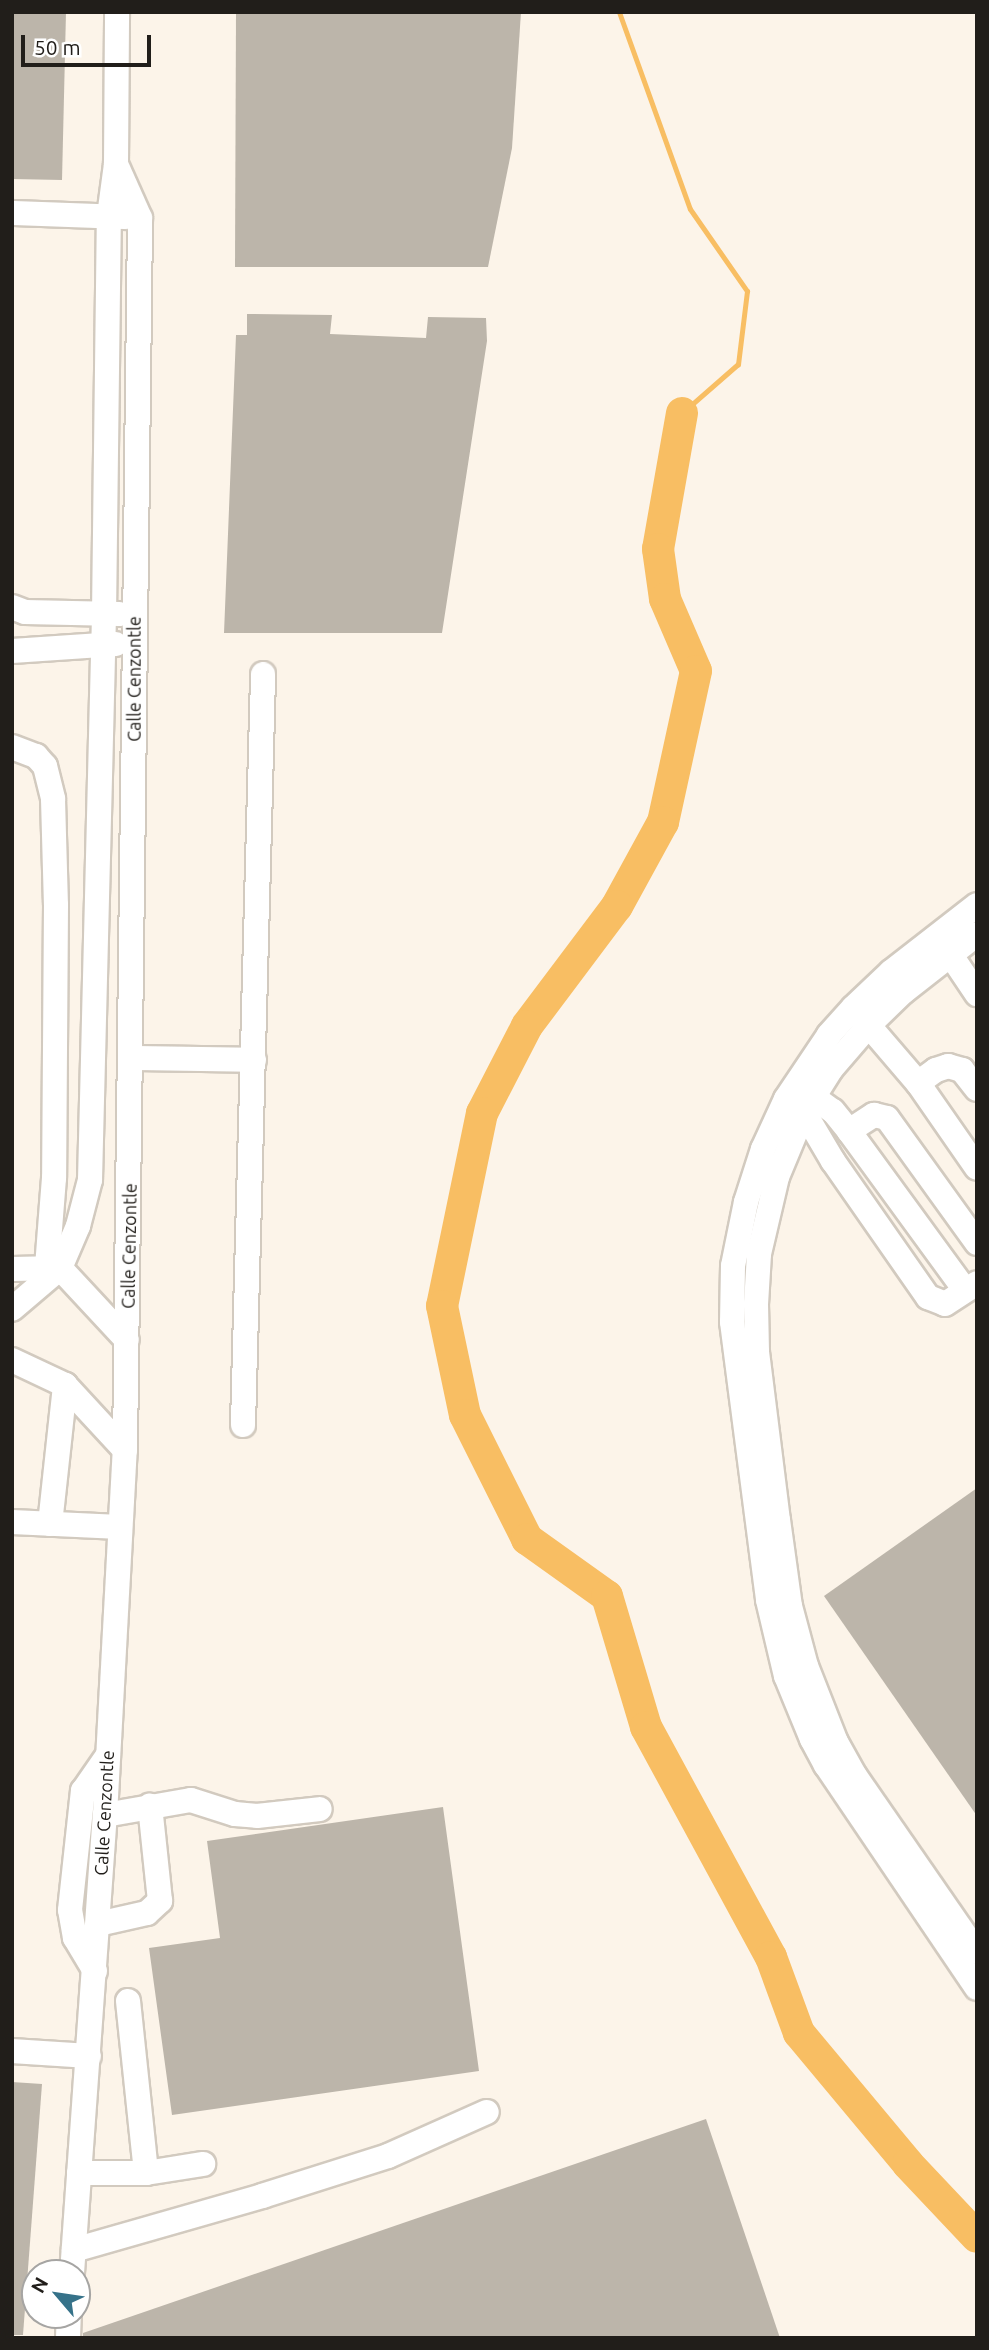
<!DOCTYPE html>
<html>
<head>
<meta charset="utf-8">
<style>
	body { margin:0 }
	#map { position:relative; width:989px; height:2350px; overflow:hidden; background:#fcf4e9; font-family:Ubuntu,sans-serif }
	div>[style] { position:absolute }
	.stream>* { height:5px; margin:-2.5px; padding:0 2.5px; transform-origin:2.5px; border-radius:2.5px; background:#f8be63 }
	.river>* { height:32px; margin:-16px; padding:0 16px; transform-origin:16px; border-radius:16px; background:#f8be63 }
	.building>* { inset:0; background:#bcb5aa }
	.roads { filter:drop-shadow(2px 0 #d2cabf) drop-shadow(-2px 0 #d2cabf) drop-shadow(0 2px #d2cabf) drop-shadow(0 -2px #d2cabf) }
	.minor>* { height:24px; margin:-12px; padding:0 12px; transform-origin:12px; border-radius:12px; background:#fff }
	span { translate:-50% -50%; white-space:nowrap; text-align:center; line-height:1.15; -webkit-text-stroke:5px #fff; paint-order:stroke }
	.street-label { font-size:18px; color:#211e1a }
	.frame { position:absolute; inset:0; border:14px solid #211e1a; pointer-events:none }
	.north { position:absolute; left:21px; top:2259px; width:70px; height:70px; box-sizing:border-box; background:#fff; border:2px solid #a6a5a3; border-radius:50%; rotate:299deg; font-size:19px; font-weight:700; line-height:28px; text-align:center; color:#211e1a }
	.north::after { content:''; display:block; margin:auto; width:24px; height:32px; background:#367289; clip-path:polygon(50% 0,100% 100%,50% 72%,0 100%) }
	.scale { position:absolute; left:21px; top:35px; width:130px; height:32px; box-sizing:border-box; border:4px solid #211e1a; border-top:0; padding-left:9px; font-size:21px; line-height:24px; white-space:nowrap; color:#211e1a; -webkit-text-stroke:5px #fff; paint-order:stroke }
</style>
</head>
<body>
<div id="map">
	<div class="stream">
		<div style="left:619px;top:12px;width:209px;rotate:70.2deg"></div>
		<div style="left:690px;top:209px;width:100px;rotate:55.2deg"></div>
		<div style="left:747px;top:291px;width:74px;rotate:97deg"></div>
		<div style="left:738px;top:364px;width:74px;rotate:138.8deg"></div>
	</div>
	<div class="river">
		<div style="left:682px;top:413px;width:138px;rotate:100deg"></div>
		<div style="left:658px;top:549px;width:50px;rotate:82deg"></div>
		<div style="left:665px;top:599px;width:78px;rotate:66.7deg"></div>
		<div style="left:696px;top:671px;width:155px;rotate:102.3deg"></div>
		<div style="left:663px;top:822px;width:96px;rotate:118.7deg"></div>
		<div style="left:617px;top:906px;width:150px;rotate:126.9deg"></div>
		<div style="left:527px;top:1026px;width:98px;rotate:117.3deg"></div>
		<div style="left:482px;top:1113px;width:197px;rotate:101.7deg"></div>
		<div style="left:442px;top:1306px;width:111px;rotate:78.1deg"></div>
		<div style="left:465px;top:1415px;width:139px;rotate:63.4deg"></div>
		<div style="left:527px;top:1539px;width:98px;rotate:35.5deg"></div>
		<div style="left:607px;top:1596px;width:137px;rotate:73.4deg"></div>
		<div style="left:646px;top:1727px;width:262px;rotate:61.5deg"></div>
		<div style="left:771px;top:1957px;width:81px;rotate:69.8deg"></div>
		<div style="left:799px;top:2033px;width:170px;rotate:50.2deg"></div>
		<div style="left:908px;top:2164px;width:100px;rotate:46.6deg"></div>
	</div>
	<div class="building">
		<div style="clip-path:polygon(12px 12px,66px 12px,62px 180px,12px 179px)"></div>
		<div style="clip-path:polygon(236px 12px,521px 12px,512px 148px,488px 267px,235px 267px)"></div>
		<div style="clip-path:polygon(247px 314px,332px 315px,330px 334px,426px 338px,428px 317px,486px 318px,487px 341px,442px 633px,224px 633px,236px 335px,247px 335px)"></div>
		<div style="clip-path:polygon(977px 1488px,977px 1816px,824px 1596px)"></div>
		<div style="clip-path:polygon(443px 1807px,479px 2071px,172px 2115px,149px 1948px,220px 1938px,207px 1841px)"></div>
		<div style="clip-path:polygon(12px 2082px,42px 2084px,23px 2335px,12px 2335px)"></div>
		<div style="clip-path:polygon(706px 2119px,780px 2338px,83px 2338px,83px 2333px)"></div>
	</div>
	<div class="roads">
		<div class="minor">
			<div style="left:12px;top:213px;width:114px;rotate:2deg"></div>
			<div style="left:12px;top:607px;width:14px;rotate:21deg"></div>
			<div style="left:25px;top:612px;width:94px;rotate:1.2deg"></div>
			<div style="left:12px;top:651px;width:104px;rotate:-3.9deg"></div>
			<div style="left:12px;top:747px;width:26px;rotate:21deg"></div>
			<div style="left:36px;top:756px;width:13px;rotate:48deg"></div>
			<div style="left:45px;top:766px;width:34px;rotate:76deg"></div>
			<div style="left:53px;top:799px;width:106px;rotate:88.4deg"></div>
			<div style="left:56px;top:905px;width:273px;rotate:90.4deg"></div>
			<div style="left:54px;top:1178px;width:89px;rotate:94.5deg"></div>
			<div style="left:977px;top:905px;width:109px;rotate:142.1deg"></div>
			<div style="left:891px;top:972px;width:52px;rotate:136.5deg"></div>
			<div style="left:853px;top:1008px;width:36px;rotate:132deg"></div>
			<div style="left:829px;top:1035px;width:77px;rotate:123.9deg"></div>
			<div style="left:786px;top:1099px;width:55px;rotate:114.7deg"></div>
			<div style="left:763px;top:1149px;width:56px;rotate:107.8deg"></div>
			<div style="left:746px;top:1202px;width:65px;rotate:101.5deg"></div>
			<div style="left:733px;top:1266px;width:56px;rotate:91deg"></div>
			<div style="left:732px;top:1322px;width:280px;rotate:82.6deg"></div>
			<div style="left:768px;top:1600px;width:78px;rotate:76.7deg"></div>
			<div style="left:786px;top:1676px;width:68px;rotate:67.6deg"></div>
			<div style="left:812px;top:1739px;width:30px;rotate:62deg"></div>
			<div style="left:826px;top:1765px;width:269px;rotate:55.9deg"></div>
			<div style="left:977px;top:934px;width:94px;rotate:141.9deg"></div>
			<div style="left:903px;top:992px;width:47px;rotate:135.9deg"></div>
			<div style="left:869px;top:1025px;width:58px;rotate:130.8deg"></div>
			<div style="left:831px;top:1069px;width:51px;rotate:122.1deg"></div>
			<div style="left:804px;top:1112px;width:70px;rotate:112.6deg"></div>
			<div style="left:777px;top:1177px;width:79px;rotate:103.2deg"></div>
			<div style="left:759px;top:1254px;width:50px;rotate:93.4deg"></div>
			<div style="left:756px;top:1304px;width:48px;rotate:88.8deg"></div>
			<div style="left:757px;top:1352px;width:169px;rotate:82.9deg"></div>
			<div style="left:778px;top:1520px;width:87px;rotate:82.1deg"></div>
			<div style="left:790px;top:1606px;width:62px;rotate:75.1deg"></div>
			<div style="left:806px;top:1666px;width:82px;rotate:68.5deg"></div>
			<div style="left:836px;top:1742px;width:39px;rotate:61deg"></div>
			<div style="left:855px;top:1776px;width:214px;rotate:55.3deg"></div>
			<div style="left:942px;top:942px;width:63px;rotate:56.1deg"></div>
			<div style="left:858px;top:1013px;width:92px;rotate:49.4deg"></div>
			<div style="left:918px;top:1083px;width:103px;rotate:55.2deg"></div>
			<div style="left:132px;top:1058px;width:122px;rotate:0.9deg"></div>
			<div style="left:918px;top:1083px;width:22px;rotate:-36deg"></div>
			<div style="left:936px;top:1070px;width:13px;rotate:-18deg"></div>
			<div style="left:948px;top:1066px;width:15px;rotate:16deg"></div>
			<div style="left:962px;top:1070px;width:24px;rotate:52deg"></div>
			<div style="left:801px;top:1088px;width:39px;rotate:36deg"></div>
			<div style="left:833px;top:1111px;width:26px;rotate:51deg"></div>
			<div style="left:849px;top:1131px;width:197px;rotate:53.9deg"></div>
			<div style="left:795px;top:1106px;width:11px;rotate:34deg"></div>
			<div style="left:804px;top:1112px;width:57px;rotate:59.4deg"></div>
			<div style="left:833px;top:1161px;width:166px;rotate:55.1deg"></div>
			<div style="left:928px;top:1297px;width:18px;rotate:22deg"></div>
			<div style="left:945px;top:1304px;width:38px;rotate:-33deg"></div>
			<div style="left:849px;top:1131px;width:30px;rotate:-33deg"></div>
			<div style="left:874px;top:1115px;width:13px;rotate:13deg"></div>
			<div style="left:887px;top:1118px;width:154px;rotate:54.2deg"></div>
			<div style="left:12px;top:1269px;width:48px;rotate:-1.2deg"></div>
			<div style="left:60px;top:1268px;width:98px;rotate:47.1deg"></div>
			<div style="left:12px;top:1309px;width:63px;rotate:-40.5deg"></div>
			<div style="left:60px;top:1268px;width:46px;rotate:-66.8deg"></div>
			<div style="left:78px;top:1226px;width:48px;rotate:-75.4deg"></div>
			<div style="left:90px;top:1180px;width:565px;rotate:-88.58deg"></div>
			<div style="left:104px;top:615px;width:399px;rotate:-89.3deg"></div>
			<div style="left:109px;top:216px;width:52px;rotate:-82.3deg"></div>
			<div style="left:116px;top:164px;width:152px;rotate:-89.6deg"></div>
			<div style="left:12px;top:1360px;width:59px;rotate:25.3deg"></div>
			<div style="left:65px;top:1385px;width:88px;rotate:47.3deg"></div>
			<div style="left:243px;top:1425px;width:751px;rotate:-88.47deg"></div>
			<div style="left:12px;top:1522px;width:108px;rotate:2.7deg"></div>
			<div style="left:50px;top:1524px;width:140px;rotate:-83.8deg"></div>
			<div style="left:105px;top:1815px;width:87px;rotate:-9.9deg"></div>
			<div style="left:191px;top:1800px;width:46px;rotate:17.7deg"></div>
			<div style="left:235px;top:1814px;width:22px;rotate:5deg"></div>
			<div style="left:257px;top:1816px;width:63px;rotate:-6.3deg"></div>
			<div style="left:98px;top:1924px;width:50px;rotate:-12.7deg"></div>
			<div style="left:147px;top:1913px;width:18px;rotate:-43deg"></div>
			<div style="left:160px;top:1901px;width:96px;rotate:-96deg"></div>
			<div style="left:95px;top:1971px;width:39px;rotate:-121deg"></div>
			<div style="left:75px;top:1938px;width:28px;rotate:-100deg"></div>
			<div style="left:70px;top:1910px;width:120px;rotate:-83.8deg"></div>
			<div style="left:83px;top:1791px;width:44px;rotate:-55.2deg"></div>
			<div style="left:128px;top:2001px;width:173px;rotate:84deg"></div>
			<div style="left:12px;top:2051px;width:77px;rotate:3.7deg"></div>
			<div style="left:79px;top:2173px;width:67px"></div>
			<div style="left:146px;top:2173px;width:58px;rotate:-9deg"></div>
			<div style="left:74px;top:2250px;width:196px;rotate:-16deg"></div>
			<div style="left:262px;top:2196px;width:132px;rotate:-17.6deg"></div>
			<div style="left:388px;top:2156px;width:108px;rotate:-24deg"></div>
			<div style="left:72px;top:2273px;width:459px;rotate:-85.9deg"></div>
			<div style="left:105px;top:1815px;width:366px;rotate:-86.9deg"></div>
			<div style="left:125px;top:1450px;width:1232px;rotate:-89.3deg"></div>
			<div style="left:140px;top:218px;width:59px;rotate:-114deg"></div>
			<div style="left:68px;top:2338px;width:23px;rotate:-88deg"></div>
		</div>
	</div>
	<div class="street-label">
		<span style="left:134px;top:679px;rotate:-90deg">Calle Cenzontle</span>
		<span style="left:129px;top:1246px;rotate:-89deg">Calle Cenzontle</span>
		<span style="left:104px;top:1813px;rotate:-87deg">Calle Cenzontle</span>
	</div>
	<div class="frame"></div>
	<div class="north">N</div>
	<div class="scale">50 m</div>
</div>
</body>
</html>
